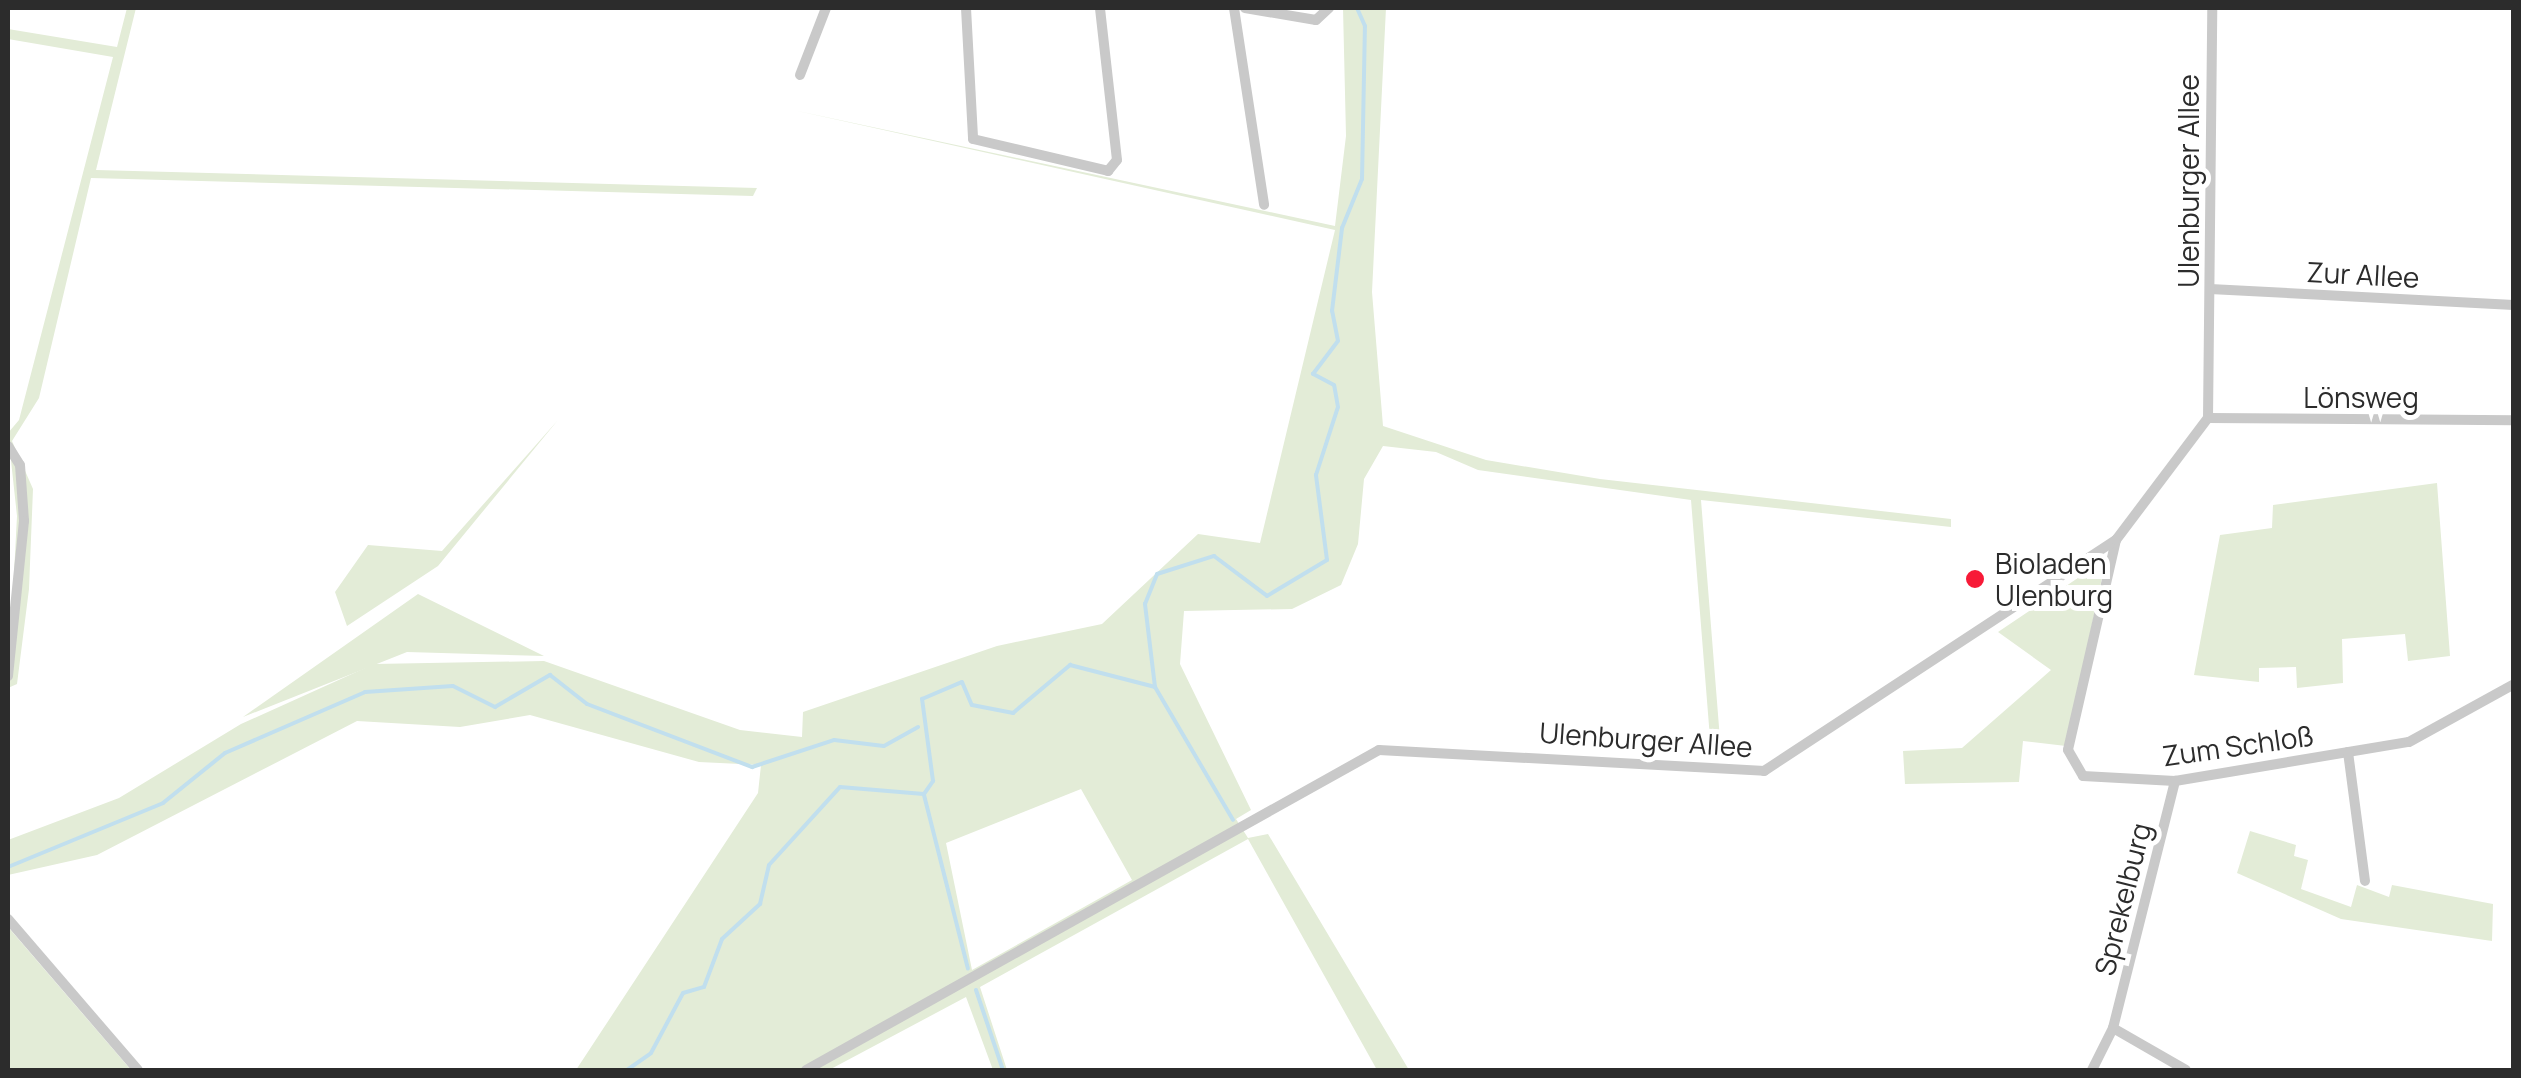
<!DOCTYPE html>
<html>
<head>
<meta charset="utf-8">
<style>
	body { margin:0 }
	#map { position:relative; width:2521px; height:1078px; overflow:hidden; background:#fff; font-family:Manrope,sans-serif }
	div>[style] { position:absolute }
	.green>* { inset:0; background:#e3ecd7 }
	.stream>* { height:4px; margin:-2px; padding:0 2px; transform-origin:2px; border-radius:2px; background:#c1dfee }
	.street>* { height:10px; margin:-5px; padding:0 5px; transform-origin:5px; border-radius:5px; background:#c9c9c9 }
	.dots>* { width:28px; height:28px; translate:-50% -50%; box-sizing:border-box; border:5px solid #fff; border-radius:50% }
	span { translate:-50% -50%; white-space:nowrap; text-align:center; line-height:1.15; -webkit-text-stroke:10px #fff; paint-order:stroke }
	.street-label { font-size:28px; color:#2c2c2c }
	.poi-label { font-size:28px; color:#2c2c2c }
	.left { translate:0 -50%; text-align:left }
	.frame { position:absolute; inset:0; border:10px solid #2c2c2c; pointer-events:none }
</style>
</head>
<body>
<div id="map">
	<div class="green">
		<div style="clip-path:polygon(127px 8px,136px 8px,96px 170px,757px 188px,753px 196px,91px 178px,39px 398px,12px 441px,33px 489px,29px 589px,17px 684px,8px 688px,17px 516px,8px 433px,19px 420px,113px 57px,8px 39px,8px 29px,117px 47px)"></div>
		<div style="clip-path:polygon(evenodd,1343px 8px,1386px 8px,1372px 292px,1383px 426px,1486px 460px,1600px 479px,1951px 519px,1951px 527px,1701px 500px,1721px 752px,1711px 751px,1691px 500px,1478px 470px,1436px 452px,1383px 446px,1364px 479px,1358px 544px,1341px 585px,1292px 609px,1184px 611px,1180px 664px,1251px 810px,1236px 819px,1248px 838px,1268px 834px,1409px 1070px,1377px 1070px,1248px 839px,980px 987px,1007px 1070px,993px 1070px,966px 997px,829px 1070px,576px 1070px,758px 793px,761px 765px,699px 762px,530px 715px,460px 727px,357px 721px,97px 855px,8px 875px,8px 840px,119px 798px,241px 724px,374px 664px,544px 661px,740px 730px,802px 737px,803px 712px,997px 646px,1102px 624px,1198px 534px,1260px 543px,1335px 230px,793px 110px,1335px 226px,1346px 136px,1343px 8px,1081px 789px,1132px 880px,972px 970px,946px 843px,1081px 789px)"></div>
		<div style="clip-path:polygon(558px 420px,438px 566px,347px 626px,335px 592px,368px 545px,442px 551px)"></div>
		<div style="clip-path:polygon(2437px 483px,2450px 656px,2408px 661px,2405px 634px,2342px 639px,2343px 683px,2297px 688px,2296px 667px,2259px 668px,2259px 682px,2194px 675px,2220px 535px,2272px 528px,2273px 505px)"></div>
		<div style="clip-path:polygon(2106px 559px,2066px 746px,2023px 741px,2019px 782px,1905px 784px,1903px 751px,1962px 748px,2051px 670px,1998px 632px)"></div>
		<div style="clip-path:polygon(418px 594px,544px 656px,407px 652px,243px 717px)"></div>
		<div style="clip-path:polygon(2250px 831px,2296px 845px,2294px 856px,2308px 860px,2301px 889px,2351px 907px,2357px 885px,2389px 897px,2392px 885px,2493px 904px,2492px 941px,2341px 919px,2237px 873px)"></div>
		<div style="clip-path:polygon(8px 927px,113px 1049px,131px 1070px,8px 1070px)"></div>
	</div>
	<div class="stream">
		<div style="left:1155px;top:687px;width:154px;rotate:59.6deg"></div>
		<div style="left:924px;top:795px;width:179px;rotate:75.8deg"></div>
		<div style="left:8px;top:867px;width:168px;rotate:-22.4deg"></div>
		<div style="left:163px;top:803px;width:80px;rotate:-38.9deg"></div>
		<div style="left:225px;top:753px;width:153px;rotate:-23.5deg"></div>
		<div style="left:365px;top:692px;width:88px;rotate:-3.9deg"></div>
		<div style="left:453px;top:686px;width:47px;rotate:26.6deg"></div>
		<div style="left:495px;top:707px;width:64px;rotate:-30.2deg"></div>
		<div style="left:550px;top:675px;width:47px;rotate:38.1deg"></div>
		<div style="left:587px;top:704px;width:177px;rotate:20.9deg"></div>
		<div style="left:752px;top:767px;width:86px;rotate:-18.2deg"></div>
		<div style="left:834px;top:740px;width:50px;rotate:6.8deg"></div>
		<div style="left:884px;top:746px;width:39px;rotate:-29deg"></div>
		<div style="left:976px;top:990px;width:84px;rotate:71.4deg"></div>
		<div style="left:627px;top:1070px;width:29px;rotate:-35deg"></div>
		<div style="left:651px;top:1053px;width:68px;rotate:-61.9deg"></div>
		<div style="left:683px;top:993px;width:22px;rotate:-16deg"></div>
		<div style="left:704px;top:987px;width:51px;rotate:-69.4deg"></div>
		<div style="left:722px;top:939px;width:52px;rotate:-42.6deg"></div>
		<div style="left:760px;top:904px;width:40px;rotate:-77deg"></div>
		<div style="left:769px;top:865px;width:105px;rotate:-47.7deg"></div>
		<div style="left:840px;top:787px;width:84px;rotate:4.8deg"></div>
		<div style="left:924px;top:794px;width:16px;rotate:-55deg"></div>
		<div style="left:933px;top:781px;width:83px;rotate:-97.6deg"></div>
		<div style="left:922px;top:699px;width:43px;rotate:-23deg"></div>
		<div style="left:962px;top:682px;width:25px;rotate:67deg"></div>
		<div style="left:972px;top:705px;width:42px;rotate:11deg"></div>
		<div style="left:1013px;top:713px;width:75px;rotate:-40.1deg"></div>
		<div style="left:1070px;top:665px;width:88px;rotate:14.5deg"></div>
		<div style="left:1155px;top:687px;width:84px;rotate:-96.9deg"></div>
		<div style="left:1145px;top:604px;width:32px;rotate:-68deg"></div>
		<div style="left:1157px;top:574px;width:60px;rotate:-17.5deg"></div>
		<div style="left:1214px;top:556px;width:66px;rotate:37deg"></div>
		<div style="left:1267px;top:596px;width:70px;rotate:-31deg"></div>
		<div style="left:1327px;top:560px;width:86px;rotate:-97.4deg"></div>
		<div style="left:1316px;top:475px;width:71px;rotate:-72.1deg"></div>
		<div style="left:1338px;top:407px;width:22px;rotate:-100deg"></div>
		<div style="left:1334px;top:385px;width:24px;rotate:-152deg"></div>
		<div style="left:1313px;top:374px;width:41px;rotate:-52.9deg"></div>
		<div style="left:1338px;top:341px;width:31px;rotate:-101deg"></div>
		<div style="left:1332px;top:311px;width:84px;rotate:-83.1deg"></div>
		<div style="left:1342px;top:228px;width:53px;rotate:-67.8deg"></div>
		<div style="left:1362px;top:179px;width:153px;rotate:-88.9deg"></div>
		<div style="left:1365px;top:26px;width:20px;rotate:-114deg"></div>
	</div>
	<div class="street">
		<div style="left:966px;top:8px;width:131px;rotate:86.9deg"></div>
		<div style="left:973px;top:139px;width:139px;rotate:13.3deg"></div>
		<div style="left:1108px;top:171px;width:14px;rotate:-51deg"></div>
		<div style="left:1117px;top:160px;width:153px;rotate:-96.4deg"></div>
		<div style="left:1234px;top:8px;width:199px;rotate:81.3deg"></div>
		<div style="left:1245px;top:8px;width:72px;rotate:9.6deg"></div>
		<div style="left:1316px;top:20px;width:18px;rotate:-43deg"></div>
		<div style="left:800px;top:75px;width:72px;rotate:-68.8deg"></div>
		<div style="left:2210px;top:289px;width:304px;rotate:3deg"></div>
		<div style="left:2208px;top:418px;width:306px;rotate:0.4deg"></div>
		<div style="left:8px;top:446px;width:22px;rotate:58deg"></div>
		<div style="left:20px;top:465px;width:56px;rotate:85.9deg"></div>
		<div style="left:24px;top:521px;width:156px;rotate:95.9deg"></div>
		<div style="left:2116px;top:540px;width:215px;rotate:102.9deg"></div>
		<div style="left:2068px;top:750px;width:30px;rotate:60deg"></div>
		<div style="left:2083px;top:776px;width:92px;rotate:3.1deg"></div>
		<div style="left:2175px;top:781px;width:237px;rotate:-9.5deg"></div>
		<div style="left:2409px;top:742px;width:120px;rotate:-28.9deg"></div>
		<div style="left:2348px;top:752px;width:130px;rotate:82.5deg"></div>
		<div style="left:8px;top:919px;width:199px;rotate:49.3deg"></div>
		<div style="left:2113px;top:1028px;width:84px;rotate:29.9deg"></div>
		<div style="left:806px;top:1070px;width:656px;rotate:-29.18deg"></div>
		<div style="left:1379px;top:750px;width:386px;rotate:3.1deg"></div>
		<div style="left:1764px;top:771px;width:421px;rotate:-33.3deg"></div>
		<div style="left:2116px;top:540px;width:153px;rotate:-53deg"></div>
		<div style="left:2208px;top:418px;width:410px;rotate:-89.4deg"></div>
		<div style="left:2092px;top:1070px;width:47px;rotate:-63.4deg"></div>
		<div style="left:2113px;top:1028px;width:255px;rotate:-75.9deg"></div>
	</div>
	<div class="dots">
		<div style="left:1975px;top:579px;background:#f71a37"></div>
	</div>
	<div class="street-label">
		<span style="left:2188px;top:181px;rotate:-90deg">Ulenburger Allee</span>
		<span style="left:2363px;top:274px;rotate:3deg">Zur Allee</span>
		<span style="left:2361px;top:397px">Lönsweg</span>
		<span style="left:1646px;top:739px;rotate:4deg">Ulenburger Allee</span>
		<span style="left:2238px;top:745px;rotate:-8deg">Zum Schloß</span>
		<span style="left:2122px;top:899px;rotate:-76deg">Sprekelburg</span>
	</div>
	<div class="poi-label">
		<span class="left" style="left:1995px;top:579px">Bioladen<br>Ulenburg</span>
	</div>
	<div class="frame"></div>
</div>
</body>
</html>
